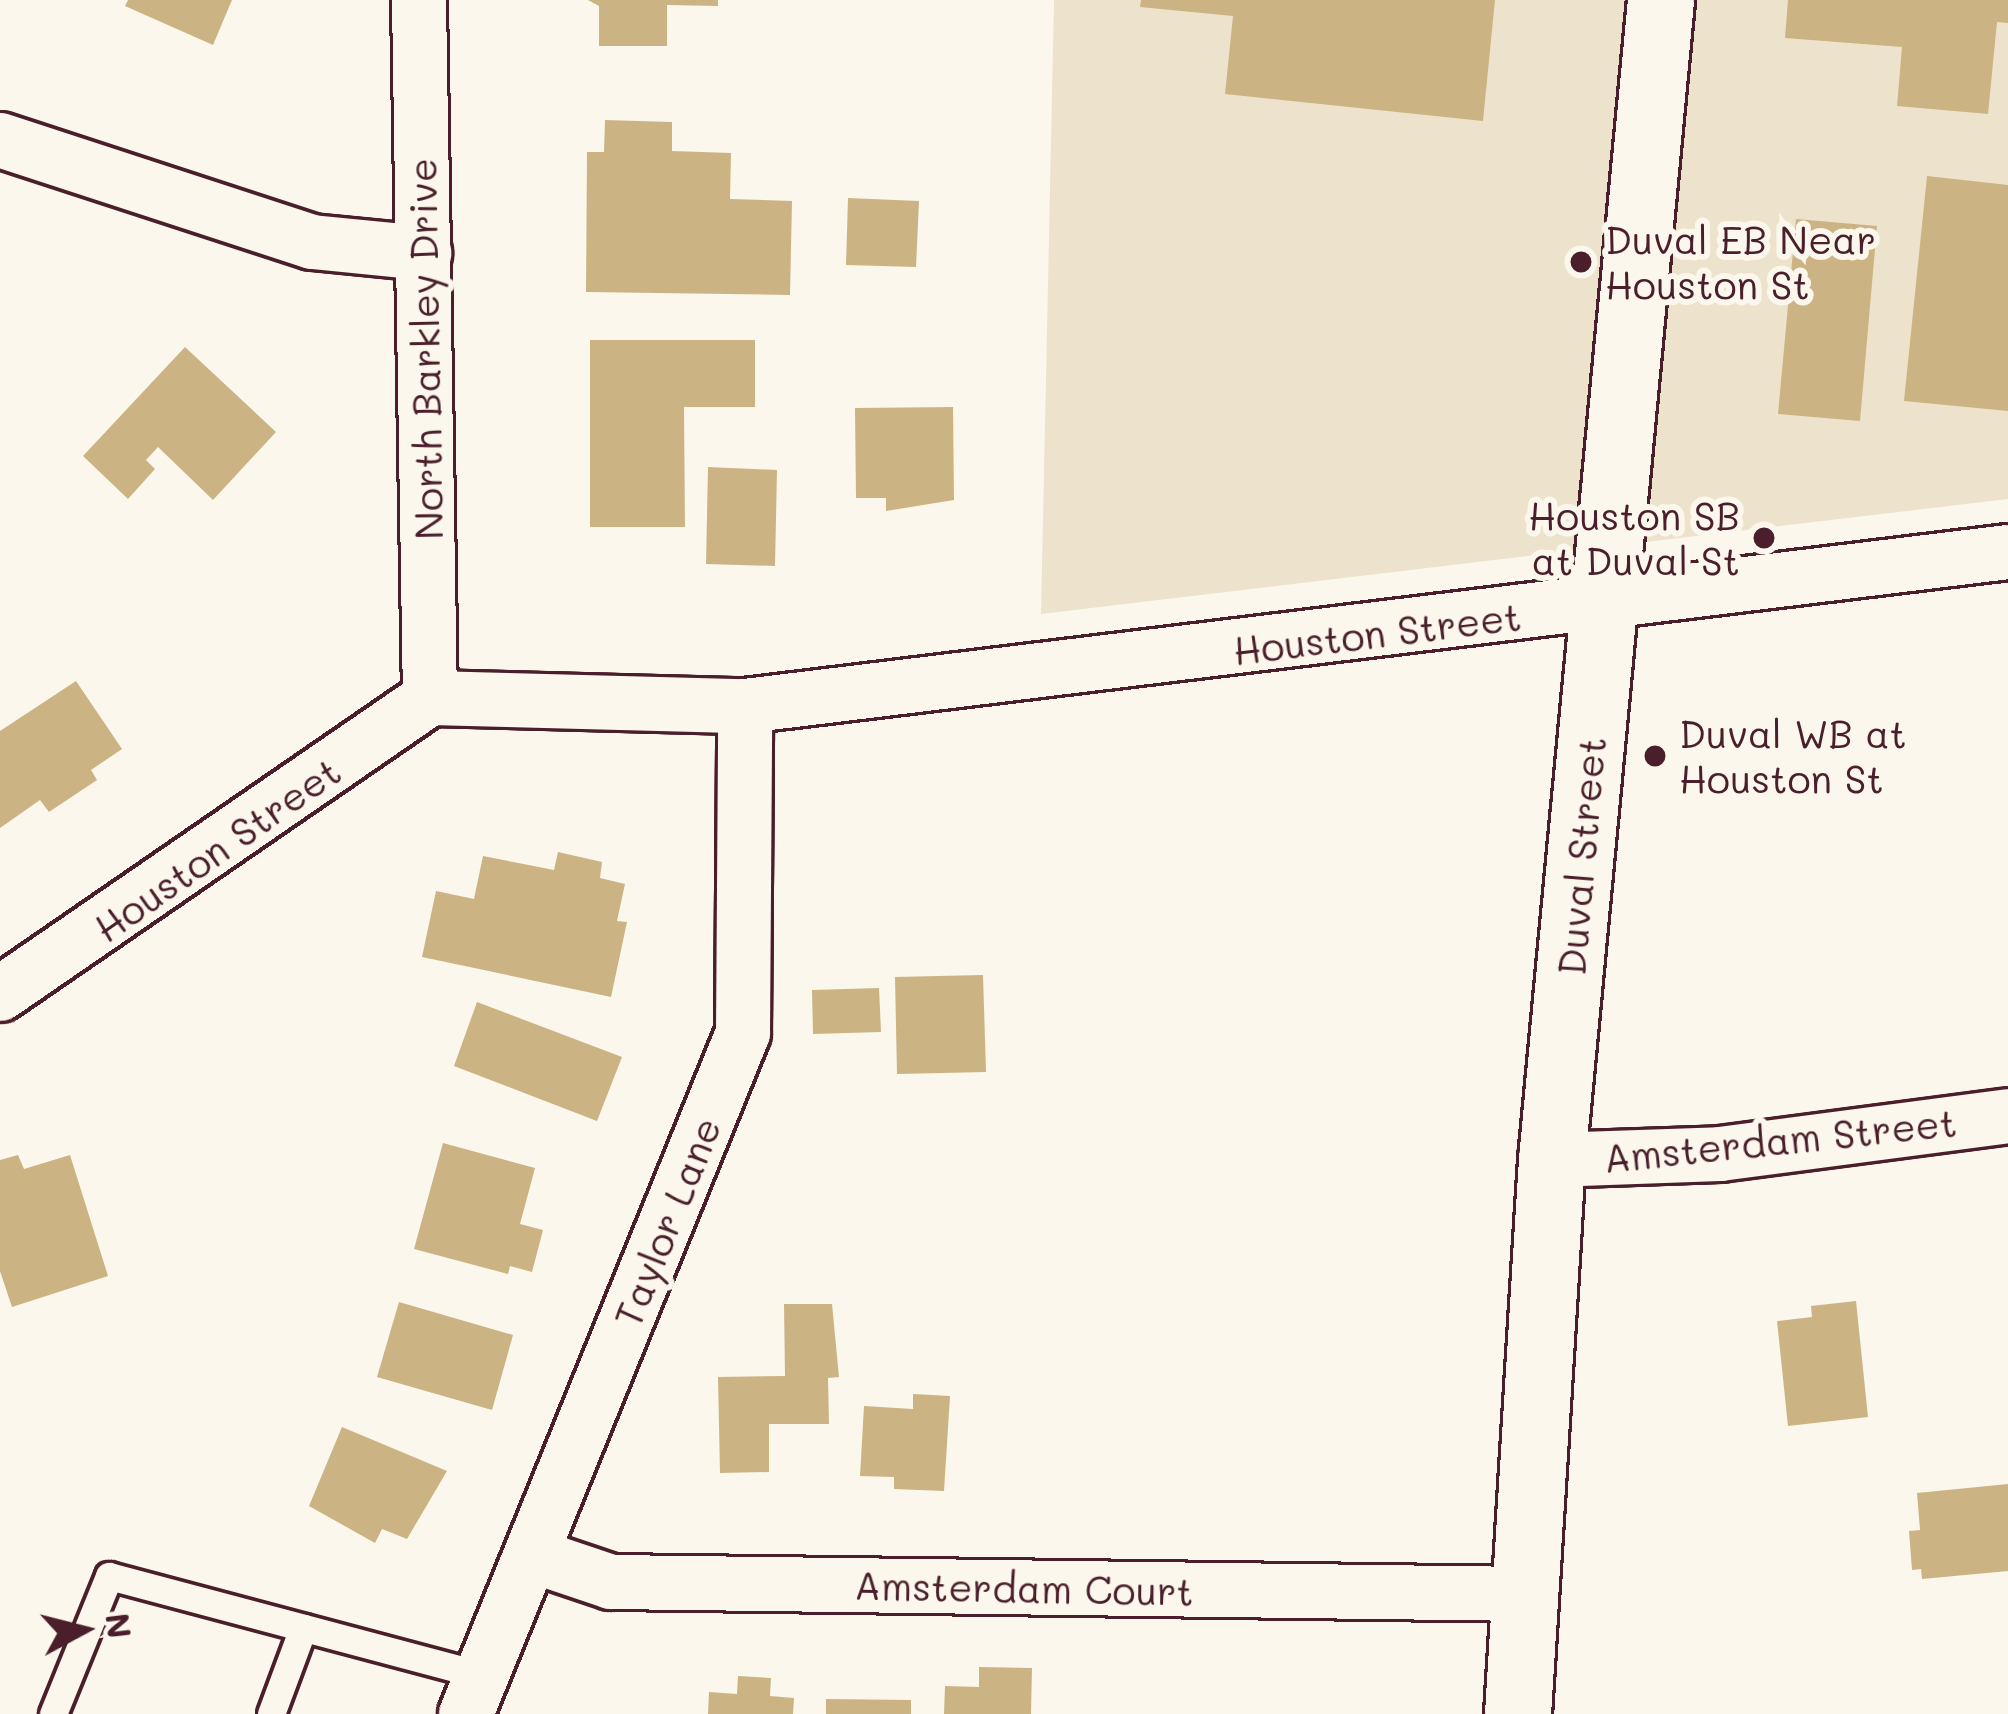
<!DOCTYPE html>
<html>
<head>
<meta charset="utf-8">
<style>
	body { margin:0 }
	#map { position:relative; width:2008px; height:1714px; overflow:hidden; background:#fbf7ec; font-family:Mali,sans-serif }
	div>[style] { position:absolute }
	.built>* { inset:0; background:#ede3cc }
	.building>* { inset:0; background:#ccb383 }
	.roads { filter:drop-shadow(3px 0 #4a1f2b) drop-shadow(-3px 0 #4a1f2b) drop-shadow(0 3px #4a1f2b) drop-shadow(0 -3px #4a1f2b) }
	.lane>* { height:27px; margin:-13.5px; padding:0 13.5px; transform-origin:13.5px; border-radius:13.5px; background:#fbf7ec }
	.street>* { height:54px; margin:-27px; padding:0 27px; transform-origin:27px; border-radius:27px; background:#fbf7ec }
	.secondary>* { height:66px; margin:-33px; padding:0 33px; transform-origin:33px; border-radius:33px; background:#fbf7ec }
	.dots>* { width:33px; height:33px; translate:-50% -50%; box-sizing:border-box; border:6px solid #fbf7ec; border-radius:50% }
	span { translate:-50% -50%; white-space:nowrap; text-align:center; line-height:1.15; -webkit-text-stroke:12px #fbf7ec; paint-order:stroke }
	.poi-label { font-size:39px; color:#4a1f2b }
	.left { translate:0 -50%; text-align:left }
	.right { translate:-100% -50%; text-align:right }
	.street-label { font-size:39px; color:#4a1f2b }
	.north { position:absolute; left:24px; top:1570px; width:120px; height:120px; -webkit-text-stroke:9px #fbf7ec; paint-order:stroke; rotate:83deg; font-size:33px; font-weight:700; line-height:48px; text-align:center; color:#4a1f2b }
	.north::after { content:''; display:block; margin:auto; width:42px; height:54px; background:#4a1f2b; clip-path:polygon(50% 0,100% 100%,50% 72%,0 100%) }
</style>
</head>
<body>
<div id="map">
	<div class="built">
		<div style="clip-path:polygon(1054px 0,2008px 0,2008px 499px,1041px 614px)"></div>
	</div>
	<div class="building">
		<div style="clip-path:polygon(128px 0,232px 0,213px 45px,125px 6px)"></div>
		<div style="clip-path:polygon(588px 0,718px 0,718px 6px,667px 5px,667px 46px,599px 46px,599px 6px)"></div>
		<div style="clip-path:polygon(1141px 0,1495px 0,1483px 121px,1225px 94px,1233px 16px,1140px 7px)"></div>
		<div style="clip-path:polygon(1788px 0,2008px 0,2008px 23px,1997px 22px,1988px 114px,1897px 106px,1902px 47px,1785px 38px)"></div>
		<div style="clip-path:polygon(605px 120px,672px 122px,672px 151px,731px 153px,730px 199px,792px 201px,790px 295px,586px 292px,587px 152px,604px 152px)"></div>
		<div style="clip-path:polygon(1927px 176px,2008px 185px,2008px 411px,1904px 401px)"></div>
		<div style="clip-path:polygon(848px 198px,919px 201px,916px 267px,846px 265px)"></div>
		<div style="clip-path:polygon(1796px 219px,1877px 226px,1860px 421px,1778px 414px)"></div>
		<div style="clip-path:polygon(590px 340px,755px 340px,755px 407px,684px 407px,685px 527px,590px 527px)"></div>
		<div style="clip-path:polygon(185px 347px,276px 432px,213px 500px,158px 447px,146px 460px,155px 469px,128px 499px,83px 456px)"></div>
		<div style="clip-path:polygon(953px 407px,954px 500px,886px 511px,886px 498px,856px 498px,855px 408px)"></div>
		<div style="clip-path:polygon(708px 467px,777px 470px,775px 566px,706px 564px)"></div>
		<div style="clip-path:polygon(76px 681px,122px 749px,91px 770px,97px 780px,49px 812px,40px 800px,0 828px,0 731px)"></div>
		<div style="clip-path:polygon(558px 852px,602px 862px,600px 878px,625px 884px,617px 921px,627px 922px,611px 997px,422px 957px,436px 891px,474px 899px,483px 856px,554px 870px)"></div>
		<div style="clip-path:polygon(983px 975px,986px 1072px,897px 1074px,895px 977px)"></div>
		<div style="clip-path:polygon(879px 988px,881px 1032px,813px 1034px,812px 990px)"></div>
		<div style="clip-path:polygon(477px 1002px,622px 1057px,597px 1121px,454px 1066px)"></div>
		<div style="clip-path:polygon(443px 1143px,535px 1168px,520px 1224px,543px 1230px,532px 1272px,510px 1266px,508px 1274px,414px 1249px)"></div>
		<div style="clip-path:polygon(18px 1155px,24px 1169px,70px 1155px,108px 1276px,12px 1307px,0 1271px,0 1160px)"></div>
		<div style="clip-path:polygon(1856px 1301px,1868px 1417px,1788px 1426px,1777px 1321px,1812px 1317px,1811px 1306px)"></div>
		<div style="clip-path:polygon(399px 1302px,513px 1335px,492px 1410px,377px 1377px)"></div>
		<div style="clip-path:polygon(784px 1304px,832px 1304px,839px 1377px,828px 1378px,829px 1424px,769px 1424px,769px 1472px,720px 1473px,718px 1377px,785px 1376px)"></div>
		<div style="clip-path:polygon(913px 1394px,950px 1396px,944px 1491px,894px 1489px,894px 1477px,860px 1476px,864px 1406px,913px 1409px)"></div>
		<div style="clip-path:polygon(342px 1427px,447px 1471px,407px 1539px,382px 1529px,375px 1543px,309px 1506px)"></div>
		<div style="clip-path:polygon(2008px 1484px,2008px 1571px,1922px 1579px,1921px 1569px,1912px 1570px,1909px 1531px,1920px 1530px,1917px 1493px)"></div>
		<div style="clip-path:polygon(979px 1667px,1032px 1668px,1031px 1714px,944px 1714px,945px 1686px,979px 1687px)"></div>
		<div style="clip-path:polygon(738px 1676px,771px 1678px,770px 1696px,794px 1698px,793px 1714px,708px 1714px,709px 1692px,737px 1694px)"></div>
		<div style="clip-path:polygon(826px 1699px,911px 1700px,911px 1714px,826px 1714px)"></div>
	</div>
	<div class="roads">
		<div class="lane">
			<div style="left:53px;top:1714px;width:149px;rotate:-67.9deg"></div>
			<div style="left:109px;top:1576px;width:386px;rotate:14.9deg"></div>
			<div style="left:271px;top:1714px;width:92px;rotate:-69.6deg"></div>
		</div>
		<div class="street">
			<div style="left:419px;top:0;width:698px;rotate:89.1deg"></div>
			<div style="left:0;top:140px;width:328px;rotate:18.1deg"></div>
			<div style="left:312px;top:242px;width:113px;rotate:5.6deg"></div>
			<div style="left:430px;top:698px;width:315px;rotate:1.5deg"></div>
			<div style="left:745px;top:706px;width:1272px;rotate:-6.95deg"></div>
			<div style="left:0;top:994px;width:522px;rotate:-34.54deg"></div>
			<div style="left:1552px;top:1160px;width:168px;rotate:-2deg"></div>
			<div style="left:1720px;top:1154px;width:290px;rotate:-7.5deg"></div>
			<div style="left:531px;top:1555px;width:84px;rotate:18.6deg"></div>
			<div style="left:611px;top:1582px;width:911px;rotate:0.75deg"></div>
			<div style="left:466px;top:1714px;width:735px;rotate:-67.87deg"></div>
			<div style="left:743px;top:1033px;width:327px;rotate:-89.6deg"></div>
		</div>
		<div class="secondary">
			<div style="left:1518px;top:1714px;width:555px;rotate:-86.49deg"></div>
			<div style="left:1552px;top:1160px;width:1165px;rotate:-84.63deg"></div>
		</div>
	</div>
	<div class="dots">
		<div style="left:1581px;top:262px;background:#4a1f2b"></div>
		<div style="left:1764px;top:538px;background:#4a1f2b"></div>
		<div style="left:1655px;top:756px;background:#4a1f2b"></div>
	</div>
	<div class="poi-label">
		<span class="left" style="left:1605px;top:262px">Duval EB Near<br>Houston St</span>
		<span class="right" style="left:1740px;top:538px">Houston SB<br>at Duval St</span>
		<span class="left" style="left:1679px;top:756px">Duval WB at<br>Houston St</span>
	</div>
	<div class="street-label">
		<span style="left:425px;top:349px;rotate:-91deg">North Barkley Drive</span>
		<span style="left:1377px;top:633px;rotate:-7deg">Houston Street</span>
		<span style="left:217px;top:849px;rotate:-35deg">Houston Street</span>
		<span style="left:1581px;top:856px;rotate:-85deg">Duval Street</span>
		<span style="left:1780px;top:1140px;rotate:-6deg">Amsterdam Street</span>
		<span style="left:667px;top:1222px;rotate:-68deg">Taylor Lane</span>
		<span style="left:1024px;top:1588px;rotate:1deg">Amsterdam Court</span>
	</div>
	<div class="north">N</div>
</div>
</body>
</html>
